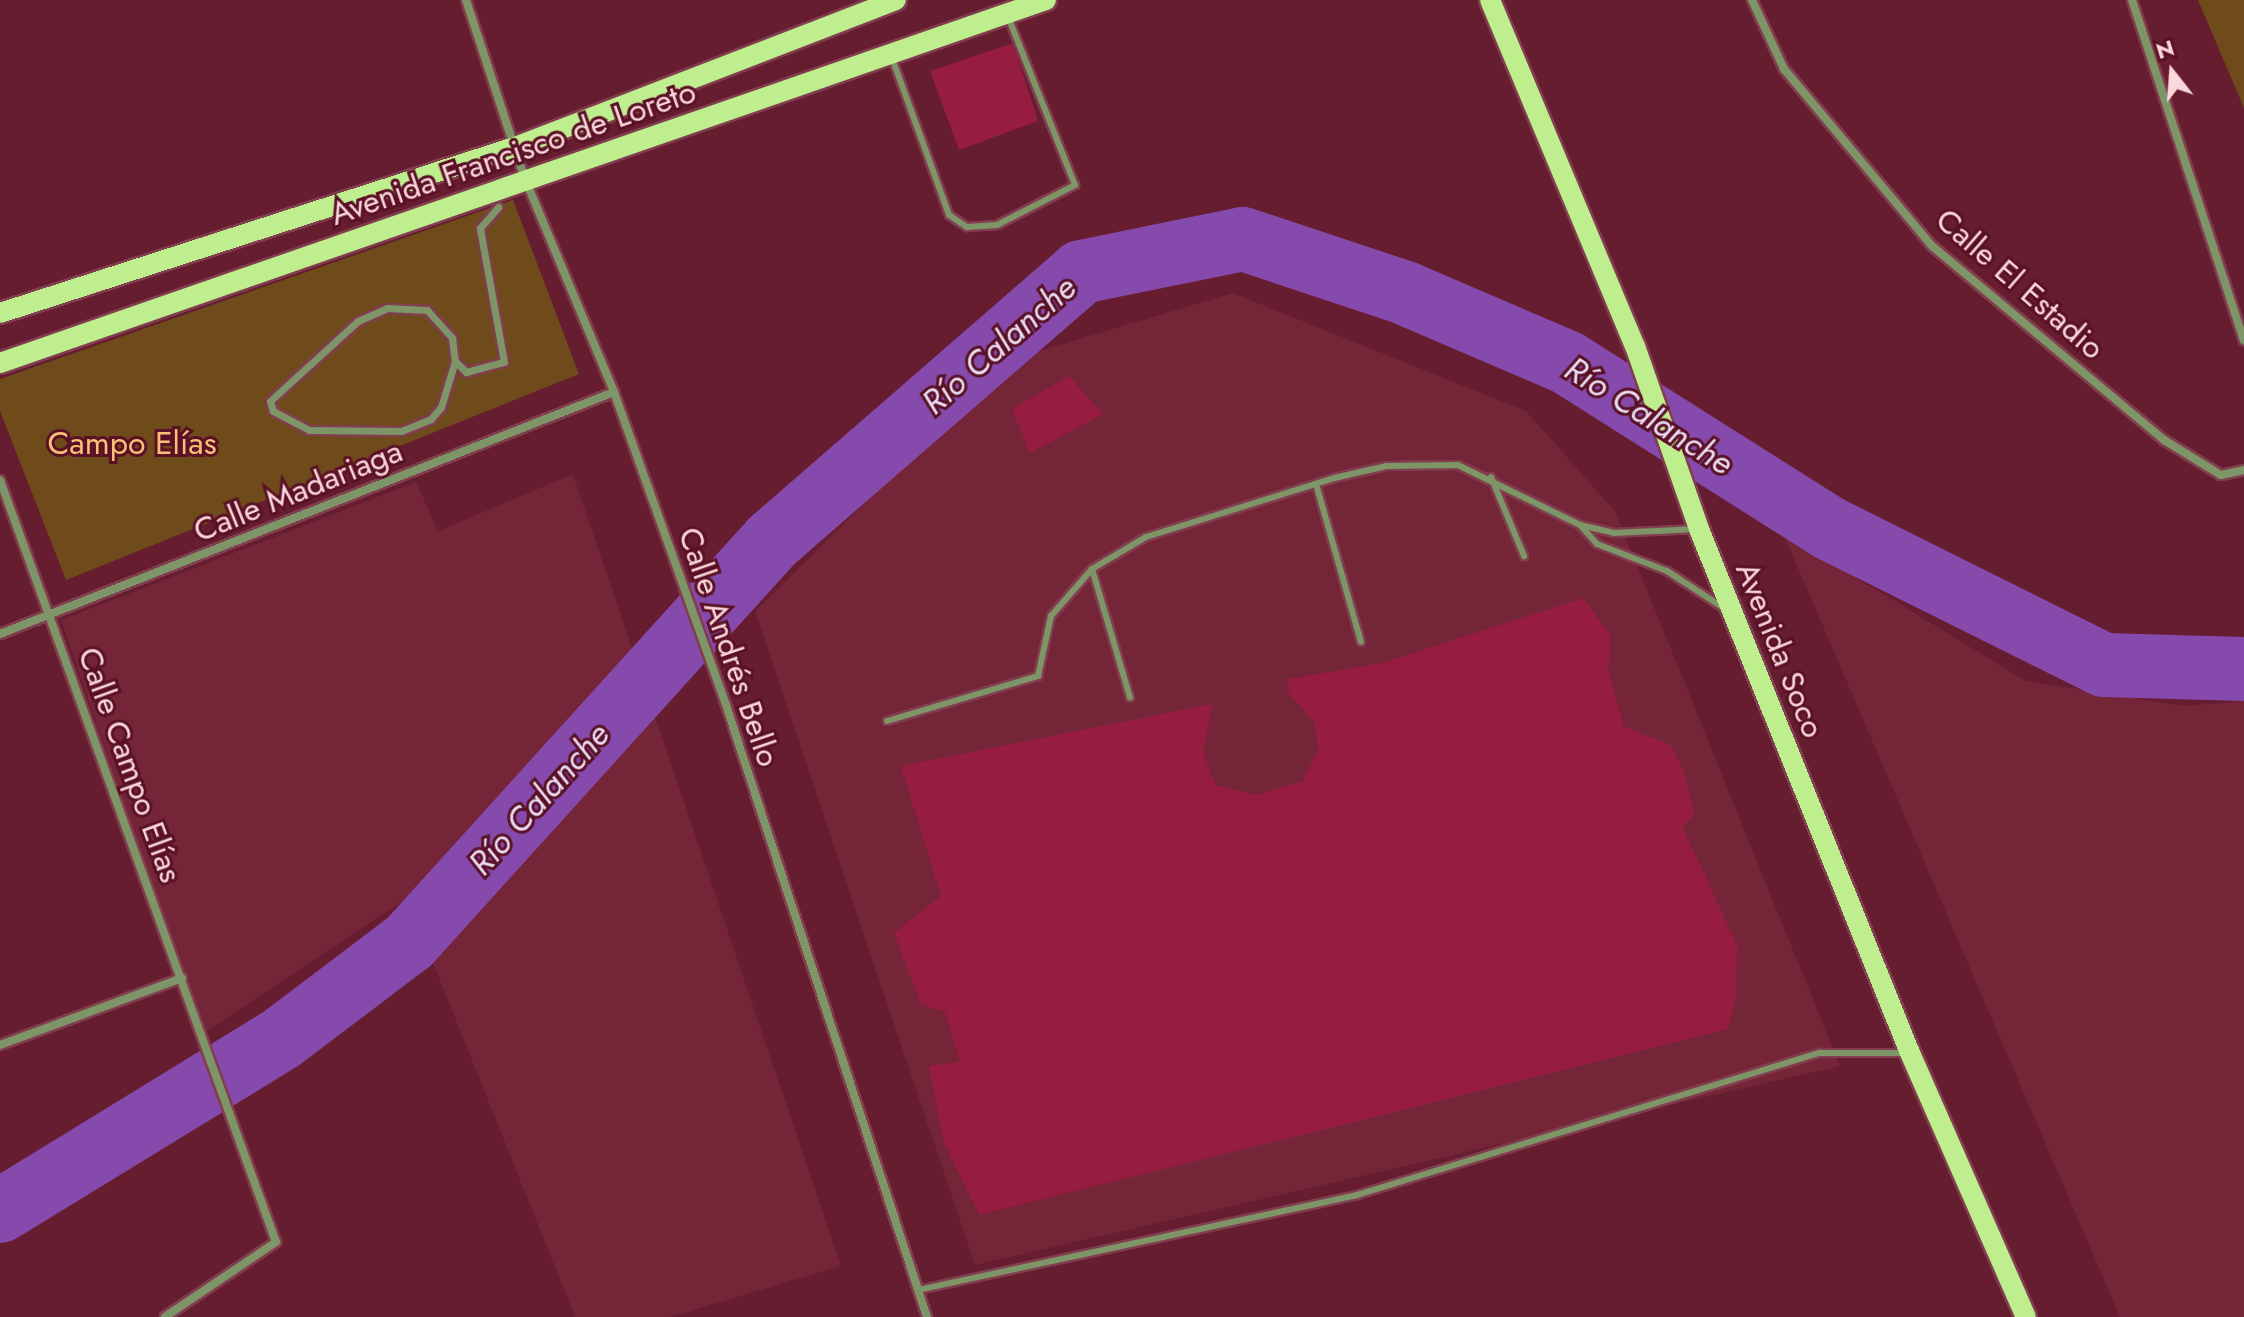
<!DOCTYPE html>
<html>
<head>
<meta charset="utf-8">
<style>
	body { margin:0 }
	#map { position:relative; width:2244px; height:1317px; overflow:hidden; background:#661d2f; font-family:Jost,sans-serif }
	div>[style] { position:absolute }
	.built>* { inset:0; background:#752538 }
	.green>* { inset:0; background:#6f4b1b }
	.river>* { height:64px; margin:-32px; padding:0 32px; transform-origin:32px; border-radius:32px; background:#864aac }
	.building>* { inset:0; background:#971d40 }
	.roads { filter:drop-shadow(2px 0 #813e4e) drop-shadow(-2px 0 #813e4e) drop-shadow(0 2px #813e4e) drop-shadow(0 -2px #813e4e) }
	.service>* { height:6px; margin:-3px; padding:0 3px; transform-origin:3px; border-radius:3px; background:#7e9568 }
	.pedestrian>* { height:7px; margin:-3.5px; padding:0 3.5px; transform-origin:3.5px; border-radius:3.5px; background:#7e9568 }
	.minor>* { height:8px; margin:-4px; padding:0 4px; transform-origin:4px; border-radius:4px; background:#7e9568 }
	.primary>* { height:20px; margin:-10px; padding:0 10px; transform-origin:10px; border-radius:10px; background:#bfee8e }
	span { translate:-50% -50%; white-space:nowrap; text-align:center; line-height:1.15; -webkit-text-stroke:6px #5a1125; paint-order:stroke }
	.street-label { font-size:32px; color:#fbd6db }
	.park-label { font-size:32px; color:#f9be77 }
	.water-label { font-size:34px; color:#eadcf5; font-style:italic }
	.north { position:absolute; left:2132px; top:32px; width:80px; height:80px; -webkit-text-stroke:6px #5a1125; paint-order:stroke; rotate:343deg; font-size:22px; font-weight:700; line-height:32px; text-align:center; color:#fbd6db }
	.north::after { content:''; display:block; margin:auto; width:28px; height:36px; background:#fbd6db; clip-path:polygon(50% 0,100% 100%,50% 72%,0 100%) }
</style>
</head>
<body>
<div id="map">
	<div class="built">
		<div style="clip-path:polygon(1233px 293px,1526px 411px,1615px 511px,1840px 1066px,975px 1265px,755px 611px,1012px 359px)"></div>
		<div style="clip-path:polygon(573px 474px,841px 1266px,670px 1317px,575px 1317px,407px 898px,203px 1034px,61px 620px,416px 482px,438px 531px)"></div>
		<div style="clip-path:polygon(1783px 533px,2026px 681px,2185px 706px,2244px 701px,2244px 1317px,2120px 1317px)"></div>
	</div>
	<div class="green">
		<div style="clip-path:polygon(2198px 0,2244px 0,2244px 108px)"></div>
		<div style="clip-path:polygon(513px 200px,579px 374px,66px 580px,0 411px,0 379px)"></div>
	</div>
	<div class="river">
		<div style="left:0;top:1211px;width:331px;rotate:-31.5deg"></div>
		<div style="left:282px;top:1038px;width:159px;rotate:-37.1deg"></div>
		<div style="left:409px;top:942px;width:541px;rotate:-47.85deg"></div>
		<div style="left:772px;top:541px;width:410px;rotate:-41deg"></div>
		<div style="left:1081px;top:272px;width:165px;rotate:-11.5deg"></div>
		<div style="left:1243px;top:239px;width:171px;rotate:18.4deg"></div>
		<div style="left:1405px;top:293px;width:177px;rotate:23.2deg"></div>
		<div style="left:1568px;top:363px;width:307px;rotate:32.3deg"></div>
		<div style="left:1827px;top:527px;width:309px;rotate:26.5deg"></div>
		<div style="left:2104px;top:665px;width:140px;rotate:1.6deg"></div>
	</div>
	<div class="building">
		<div style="clip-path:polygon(1013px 43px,1038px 121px,959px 150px,930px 71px)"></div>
		<div style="clip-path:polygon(1069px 376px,1103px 414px,1030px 453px,1012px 409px)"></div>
		<div style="clip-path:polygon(1584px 598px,1611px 637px,1608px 669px,1624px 727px,1671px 745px,1685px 774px,1694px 813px,1683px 828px,1737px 945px,1736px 998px,1728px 1029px,979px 1215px,943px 1140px,929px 1066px,960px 1062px,945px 1012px,921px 1004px,894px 933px,941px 896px,901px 766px,1213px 704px,1203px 751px,1210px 772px,1216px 785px,1256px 795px,1303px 781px,1318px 750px,1315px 723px,1288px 692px,1289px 679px,1382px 663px)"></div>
	</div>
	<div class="roads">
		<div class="service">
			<div style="left:892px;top:58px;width:167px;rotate:70deg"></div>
			<div style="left:949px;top:215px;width:22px;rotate:34deg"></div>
			<div style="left:967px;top:227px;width:30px;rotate:-4deg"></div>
			<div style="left:997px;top:225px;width:88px;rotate:-27.1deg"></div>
			<div style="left:1075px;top:185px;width:181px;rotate:-111.7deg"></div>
			<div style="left:1491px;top:477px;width:86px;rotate:67.3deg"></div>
			<div style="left:1316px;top:484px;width:164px;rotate:74.1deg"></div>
			<div style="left:1580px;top:525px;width:25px;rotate:48deg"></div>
			<div style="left:1597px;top:544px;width:75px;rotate:21.1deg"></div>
			<div style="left:1667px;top:571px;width:68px;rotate:33deg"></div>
			<div style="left:1092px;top:569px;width:134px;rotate:73.5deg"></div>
			<div style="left:887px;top:721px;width:158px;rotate:-16.6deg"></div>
			<div style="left:1038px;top:676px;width:61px;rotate:-77.8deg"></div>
			<div style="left:1051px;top:616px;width:62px;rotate:-48.9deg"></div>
			<div style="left:1092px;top:569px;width:63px;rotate:-30.7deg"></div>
			<div style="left:1146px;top:537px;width:197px;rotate:-17.4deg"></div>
			<div style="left:1334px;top:478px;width:54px;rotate:-12.8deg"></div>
			<div style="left:1387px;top:466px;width:71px;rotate:-0.8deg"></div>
			<div style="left:1458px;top:465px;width:136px;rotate:26.2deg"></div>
			<div style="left:1580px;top:525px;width:35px;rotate:13deg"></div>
			<div style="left:1614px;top:533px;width:82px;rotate:-2.8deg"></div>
			<div style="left:918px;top:1290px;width:449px;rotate:-12.2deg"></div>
			<div style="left:1357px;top:1195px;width:484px;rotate:-17.1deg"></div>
			<div style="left:1820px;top:1053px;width:86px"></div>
		</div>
		<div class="pedestrian">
			<div style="left:455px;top:361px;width:48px;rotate:106.9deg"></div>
			<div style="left:441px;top:407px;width:16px;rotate:130deg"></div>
			<div style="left:431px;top:419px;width:32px;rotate:158deg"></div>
			<div style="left:401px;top:431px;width:92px;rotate:-179.4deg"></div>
			<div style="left:309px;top:430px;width:41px;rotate:-152.2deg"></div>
			<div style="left:273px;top:411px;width:10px;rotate:-107deg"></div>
			<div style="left:270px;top:401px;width:119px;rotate:-42.3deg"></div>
			<div style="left:358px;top:321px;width:32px;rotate:-24deg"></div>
			<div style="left:387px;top:308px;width:40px;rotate:2.9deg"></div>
			<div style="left:427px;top:310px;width:38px;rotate:48deg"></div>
			<div style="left:452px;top:338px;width:23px;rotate:83deg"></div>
			<div style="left:455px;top:361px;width:16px;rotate:45deg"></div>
			<div style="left:466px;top:372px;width:39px;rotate:-15deg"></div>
			<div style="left:504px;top:362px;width:136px;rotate:-100.2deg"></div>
			<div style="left:480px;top:228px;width:28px;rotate:-49deg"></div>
		</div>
		<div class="minor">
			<div style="left:466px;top:0;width:188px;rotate:71.8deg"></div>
			<div style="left:525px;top:179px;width:231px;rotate:67.3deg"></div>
			<div style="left:614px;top:392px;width:332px;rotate:70.3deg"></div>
			<div style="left:726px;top:705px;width:644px;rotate:71.82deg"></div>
			<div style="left:1752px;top:0;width:76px;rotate:65.1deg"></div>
			<div style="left:1784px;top:69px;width:231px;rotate:50.1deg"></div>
			<div style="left:1932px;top:246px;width:302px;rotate:39.9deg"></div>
			<div style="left:2164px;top:440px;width:67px;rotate:31.6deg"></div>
			<div style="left:2221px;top:475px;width:24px;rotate:-12deg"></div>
			<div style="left:2132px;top:0;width:358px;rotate:71.8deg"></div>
			<div style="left:0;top:480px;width:810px;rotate:70.09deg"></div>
			<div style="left:276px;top:1242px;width:134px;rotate:146deg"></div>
			<div style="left:0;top:634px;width:660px;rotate:-21.51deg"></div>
			<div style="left:0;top:1045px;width:194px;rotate:-20.2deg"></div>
		</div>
		<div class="primary">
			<div style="left:1490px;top:0;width:375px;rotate:67.3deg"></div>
			<div style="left:1635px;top:346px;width:194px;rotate:70.7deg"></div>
			<div style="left:1699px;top:529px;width:565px;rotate:68.07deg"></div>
			<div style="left:1910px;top:1053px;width:288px;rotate:66.3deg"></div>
			<div style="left:0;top:313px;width:541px;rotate:-17.87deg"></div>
			<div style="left:515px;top:147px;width:408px;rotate:-21.1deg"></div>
			<div style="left:0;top:363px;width:1107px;rotate:-19.14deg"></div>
		</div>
	</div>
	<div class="street-label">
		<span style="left:513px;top:153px;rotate:-19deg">Avenida Francisco de Loreto</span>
		<span style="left:2020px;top:284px;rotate:41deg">Calle El Estadio</span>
		<span style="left:298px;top:491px;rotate:-22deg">Calle Madariaga</span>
		<span style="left:729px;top:647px;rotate:71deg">Calle Andrés Bello</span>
		<span style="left:1780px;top:650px;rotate:68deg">Avenida Soco</span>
		<span style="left:130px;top:765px;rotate:70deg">Calle Campo Elías</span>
	</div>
	<div class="park-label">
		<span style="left:132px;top:443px">Campo Elías</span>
	</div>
	<div class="water-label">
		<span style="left:999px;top:345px;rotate:-41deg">Río Calanche</span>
		<span style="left:1649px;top:416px;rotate:32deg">Río Calanche</span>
		<span style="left:539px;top:799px;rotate:-48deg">Río Calanche</span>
	</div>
	<div class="north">N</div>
</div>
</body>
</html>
